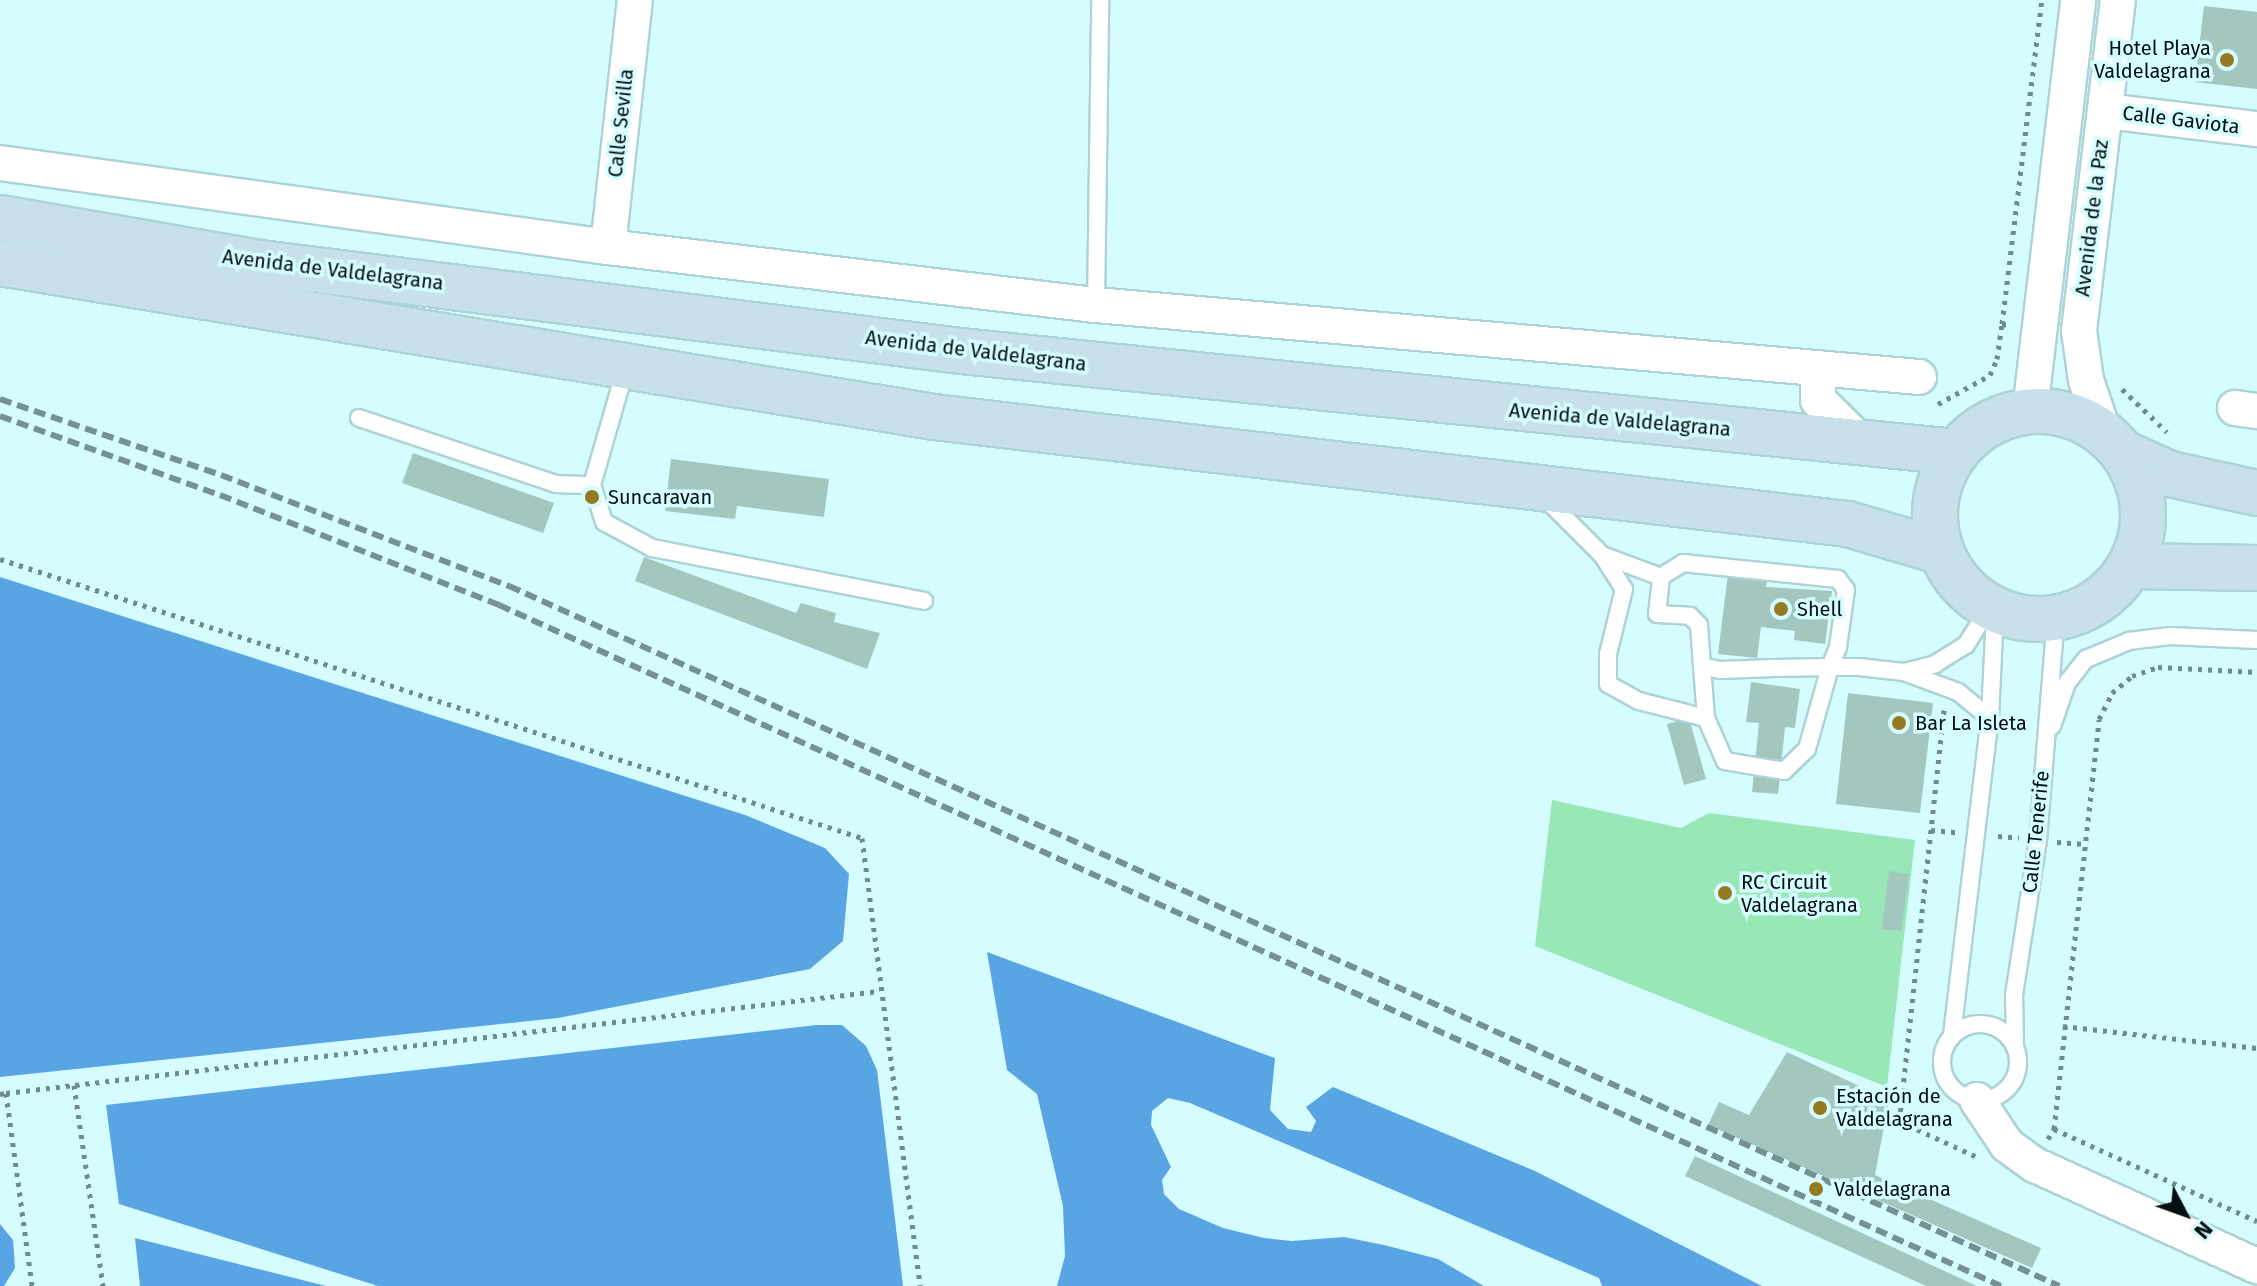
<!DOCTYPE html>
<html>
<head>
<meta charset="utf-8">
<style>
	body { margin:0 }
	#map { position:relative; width:2257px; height:1286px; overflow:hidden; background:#d5fcff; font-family:"Fira Sans",sans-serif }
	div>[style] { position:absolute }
	.green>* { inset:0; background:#99e6b7 }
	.water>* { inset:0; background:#59a5e4 }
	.building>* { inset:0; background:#a3c7be }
	.path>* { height:5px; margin-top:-2.5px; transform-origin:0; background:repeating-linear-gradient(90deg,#718b8d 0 4px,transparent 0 10px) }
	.roads { filter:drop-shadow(2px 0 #add3d6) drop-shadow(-2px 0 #add3d6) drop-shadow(0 2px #add3d6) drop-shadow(0 -2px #add3d6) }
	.lane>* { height:16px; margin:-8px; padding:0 8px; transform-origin:8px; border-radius:8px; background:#fff }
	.lane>.ring { margin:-8px; padding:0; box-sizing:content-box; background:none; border:16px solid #fff; border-radius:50% }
	.street>* { height:34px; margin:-17px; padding:0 17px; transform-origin:17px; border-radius:17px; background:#fff }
	.secondary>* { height:44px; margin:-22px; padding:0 22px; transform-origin:22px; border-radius:22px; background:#c7e0e9 }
	.secondary>.ring { margin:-22px; padding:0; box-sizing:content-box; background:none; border:44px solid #c7e0e9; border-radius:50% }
	.rail>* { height:6px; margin-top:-3px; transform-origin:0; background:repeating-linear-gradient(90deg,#769193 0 12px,transparent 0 18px) }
	.dots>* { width:22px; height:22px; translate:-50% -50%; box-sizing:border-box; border:4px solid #d5fcff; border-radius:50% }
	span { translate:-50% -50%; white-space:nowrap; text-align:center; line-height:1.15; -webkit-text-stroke:7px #d5fcff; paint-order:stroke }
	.poi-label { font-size:20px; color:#030f10 }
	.right { translate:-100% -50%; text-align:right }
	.left { translate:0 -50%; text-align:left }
	.street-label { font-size:20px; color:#030f10 }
	.north { position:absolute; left:2145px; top:1174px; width:80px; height:80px; -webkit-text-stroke:6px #d5fcff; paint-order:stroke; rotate:131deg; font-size:22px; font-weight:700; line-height:32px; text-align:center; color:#030f10 }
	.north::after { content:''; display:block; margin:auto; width:28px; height:36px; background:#030f10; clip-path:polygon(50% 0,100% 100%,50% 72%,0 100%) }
</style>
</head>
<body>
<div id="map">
	<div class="green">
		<div style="clip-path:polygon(1552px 800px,1681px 828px,1709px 813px,1915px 840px,1887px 1087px,1535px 946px)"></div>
	</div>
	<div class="water">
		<div style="clip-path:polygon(0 577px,745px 815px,825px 848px,849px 874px,843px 941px,810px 969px,558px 1018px,0 1077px)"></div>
		<div style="clip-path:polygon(987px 952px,1275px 1058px,1270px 1110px,1288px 1129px,1311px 1132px,1316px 1121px,1306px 1107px,1333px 1087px,1535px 1171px,1762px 1286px,1602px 1286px,1599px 1278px,1190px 1103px,1168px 1098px,1152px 1111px,1151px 1125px,1171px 1167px,1162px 1180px,1164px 1194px,1179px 1209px,1223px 1228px,1264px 1238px,1292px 1241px,1344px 1237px,1384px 1245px,1438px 1259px,1484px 1286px,1057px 1286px,1065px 1256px,1063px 1206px,1037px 1094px,1007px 1070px)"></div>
		<div style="clip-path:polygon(817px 1025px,842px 1025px,866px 1046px,877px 1070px,903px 1286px,378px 1286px,119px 1204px,106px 1105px)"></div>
		<div style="clip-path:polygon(0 1224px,13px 1240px,15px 1268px,4px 1286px,0 1286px)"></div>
		<div style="clip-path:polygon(135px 1238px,326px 1286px,140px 1286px)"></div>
	</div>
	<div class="building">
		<div style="clip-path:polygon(2204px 6px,2257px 12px,2257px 89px,2195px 82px)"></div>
		<div style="clip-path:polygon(413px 453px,554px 503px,543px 533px,402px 483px)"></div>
		<div style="clip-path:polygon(671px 459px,829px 479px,824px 517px,737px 506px,735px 519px,665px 511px)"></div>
		<div style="clip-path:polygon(644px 557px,796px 613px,801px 603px,836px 613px,834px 622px,880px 633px,867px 669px,635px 581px)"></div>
		<div style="clip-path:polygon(1730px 558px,1769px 563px,1766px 587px,1832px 591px,1825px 644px,1794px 640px,1795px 631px,1761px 627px,1757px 658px,1718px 654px)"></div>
		<div style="clip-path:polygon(1751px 682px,1800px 689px,1795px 728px,1785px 727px,1778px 794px,1752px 792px,1759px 723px,1746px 722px)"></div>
		<div style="clip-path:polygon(1848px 693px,1933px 703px,1920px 813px,1836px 804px)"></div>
		<div style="clip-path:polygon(1689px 718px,1706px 779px,1684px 785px,1667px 724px)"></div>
		<div style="clip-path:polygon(1889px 871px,1909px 874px,1901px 931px,1882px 929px)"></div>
		<div style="clip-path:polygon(1787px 1052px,1889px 1100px,1875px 1175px,2041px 1248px,2032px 1268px,1708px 1125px,1719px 1102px,1749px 1115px)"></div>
		<div style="clip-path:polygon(1695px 1156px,1977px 1286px,1926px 1286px,1685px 1176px)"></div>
	</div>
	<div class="path">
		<div style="left:2002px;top:324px;width:326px;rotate:-83deg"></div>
		<div style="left:2122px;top:389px;width:62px;rotate:43.7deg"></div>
		<div style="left:1938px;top:404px;width:60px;rotate:-29.1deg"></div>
		<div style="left:1990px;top:375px;width:17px;rotate:-66deg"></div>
		<div style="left:1997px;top:359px;width:35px;rotate:-82deg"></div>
		<div style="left:2002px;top:324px;width:9px;rotate:6deg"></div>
		<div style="left:0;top:559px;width:906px;rotate:17.93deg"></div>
		<div style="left:862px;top:838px;width:452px;rotate:82.6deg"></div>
		<div style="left:1944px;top:710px;width:413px;rotate:96.2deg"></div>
		<div style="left:1899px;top:1121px;width:86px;rotate:24.8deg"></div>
		<div style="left:1931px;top:830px;width:25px;rotate:5deg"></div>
		<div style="left:1998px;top:836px;width:21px;rotate:5deg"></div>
		<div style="left:2057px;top:842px;width:27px;rotate:4deg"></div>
		<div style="left:2063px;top:1026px;width:195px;rotate:6.5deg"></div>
		<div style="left:74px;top:1085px;width:203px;rotate:81.8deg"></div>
		<div style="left:6px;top:1093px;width:879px;rotate:-6.66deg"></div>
		<div style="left:0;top:1094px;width:6px;rotate:-9deg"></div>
		<div style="left:6px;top:1093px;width:195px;rotate:82.3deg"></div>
		<div style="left:2054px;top:1129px;width:412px;rotate:-83.7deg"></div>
		<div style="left:2099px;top:719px;width:29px;rotate:-63deg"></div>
		<div style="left:2112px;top:693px;width:26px;rotate:-40deg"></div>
		<div style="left:2132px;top:676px;width:28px;rotate:-19deg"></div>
		<div style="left:2158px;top:667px;width:99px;rotate:2.9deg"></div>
		<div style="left:2048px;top:1139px;width:12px;rotate:-59deg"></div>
		<div style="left:2054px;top:1129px;width:223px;rotate:24.4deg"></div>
	</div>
	<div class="roads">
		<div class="lane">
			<div style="left:1096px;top:305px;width:305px;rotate:-89.2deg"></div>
			<div style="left:626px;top:367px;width:123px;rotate:106.1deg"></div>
			<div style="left:592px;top:485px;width:39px;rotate:72deg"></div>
			<div style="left:604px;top:522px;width:55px;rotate:28.4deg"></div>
			<div style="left:652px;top:548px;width:277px;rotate:11deg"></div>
			<div style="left:359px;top:418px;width:208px;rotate:18.5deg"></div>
			<div style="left:556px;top:484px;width:36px;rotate:2deg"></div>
			<div style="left:1545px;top:498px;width:81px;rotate:45deg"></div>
			<div style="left:1602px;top:555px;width:40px;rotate:57.1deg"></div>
			<div style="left:1624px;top:589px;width:67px;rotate:103.8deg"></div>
			<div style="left:1608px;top:654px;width:30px;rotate:90deg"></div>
			<div style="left:1608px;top:684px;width:35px;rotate:29deg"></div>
			<div style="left:1639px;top:701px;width:69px;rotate:14.2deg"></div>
			<div style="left:1602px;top:555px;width:63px;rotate:20.4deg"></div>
			<div style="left:1702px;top:666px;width:52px;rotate:85.6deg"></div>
			<div style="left:1706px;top:718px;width:47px;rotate:66.2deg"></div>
			<div style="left:1725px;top:761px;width:60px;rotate:9.6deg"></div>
			<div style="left:1784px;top:771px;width:32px;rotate:-44deg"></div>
			<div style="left:1807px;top:749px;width:85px;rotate:-74.3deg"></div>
			<div style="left:1830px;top:667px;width:22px;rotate:-68deg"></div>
			<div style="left:1838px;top:647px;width:58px;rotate:-82deg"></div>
			<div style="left:1846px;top:590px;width:14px;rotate:-126deg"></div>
			<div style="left:1838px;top:579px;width:156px;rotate:-174.1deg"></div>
			<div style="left:1683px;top:563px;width:26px;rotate:148deg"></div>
			<div style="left:1661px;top:577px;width:37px;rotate:96deg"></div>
			<div style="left:1657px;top:614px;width:33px;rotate:3deg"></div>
			<div style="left:1690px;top:616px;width:13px;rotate:45deg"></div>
			<div style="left:1699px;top:625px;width:41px;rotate:85.8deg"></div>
			<div style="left:1702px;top:666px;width:18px;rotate:13deg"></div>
			<div style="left:1720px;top:670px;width:54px;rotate:-2.1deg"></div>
			<div style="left:1774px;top:668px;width:56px;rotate:-1deg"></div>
			<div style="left:1830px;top:667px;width:29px"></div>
			<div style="left:1859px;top:667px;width:45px;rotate:6.3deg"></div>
			<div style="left:1904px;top:672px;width:58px;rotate:20.3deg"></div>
			<div style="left:1958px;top:692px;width:41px;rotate:39.1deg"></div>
			<div style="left:1904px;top:672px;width:32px;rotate:-14deg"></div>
			<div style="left:1935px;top:664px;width:36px;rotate:-32deg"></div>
			<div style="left:1966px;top:645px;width:44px;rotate:-58.1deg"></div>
			<div style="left:2052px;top:726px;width:46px;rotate:-70.8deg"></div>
			<div style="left:2067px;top:683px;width:31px;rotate:-52deg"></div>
			<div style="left:2086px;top:659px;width:47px;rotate:-22.7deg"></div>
			<div style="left:2129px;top:641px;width:41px;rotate:-7deg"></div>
			<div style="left:2170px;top:636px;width:87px;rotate:2.6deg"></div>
			<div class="ring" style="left:1942px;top:1024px;width:60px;height:60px"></div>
			<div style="left:1952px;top:1035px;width:319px;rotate:-83.2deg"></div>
			<div style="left:1990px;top:718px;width:107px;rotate:-87.3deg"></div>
			<div style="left:2015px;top:1045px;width:50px;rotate:-91.1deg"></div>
			<div style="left:2014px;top:995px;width:157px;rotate:-81.2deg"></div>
			<div style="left:2038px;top:840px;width:223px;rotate:-85.4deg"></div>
		</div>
		<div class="street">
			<div style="left:2105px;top:111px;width:153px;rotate:6.8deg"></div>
			<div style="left:0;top:163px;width:614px;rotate:7.87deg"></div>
			<div style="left:608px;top:247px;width:491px;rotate:6.8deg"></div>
			<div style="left:1096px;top:305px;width:826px;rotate:5deg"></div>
			<div style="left:608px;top:247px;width:248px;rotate:-83.8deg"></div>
			<div style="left:1818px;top:368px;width:32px;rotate:90deg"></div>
			<div style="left:1818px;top:400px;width:59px;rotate:44.3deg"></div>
			<div style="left:2235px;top:408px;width:22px;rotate:8deg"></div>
			<div style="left:2030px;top:411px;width:414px;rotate:-83.3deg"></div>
			<div style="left:2104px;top:433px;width:56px;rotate:-108.8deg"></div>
			<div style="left:2086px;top:380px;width:49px;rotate:-98.1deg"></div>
			<div style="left:2079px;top:331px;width:333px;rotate:-83.3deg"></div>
			<div style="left:1977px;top:1100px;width:54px;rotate:56.3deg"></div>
			<div style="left:2007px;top:1145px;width:34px;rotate:36deg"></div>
			<div style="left:2035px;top:1165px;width:244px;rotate:24.5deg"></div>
		</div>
		<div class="secondary">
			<div style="left:0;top:218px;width:265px;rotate:9.8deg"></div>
			<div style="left:261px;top:263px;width:706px;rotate:7.17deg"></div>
			<div style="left:961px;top:351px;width:999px;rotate:5.8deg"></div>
			<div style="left:0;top:263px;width:947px;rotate:9.36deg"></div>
			<div style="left:934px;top:417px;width:920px;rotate:6.68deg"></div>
			<div style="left:1848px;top:524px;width:96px;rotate:16.4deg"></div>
			<div class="ring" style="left:1935px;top:411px;width:164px;height:164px"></div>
			<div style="left:2123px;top:453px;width:51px;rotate:24.1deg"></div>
			<div style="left:2170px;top:474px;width:89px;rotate:12.3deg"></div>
			<div style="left:2130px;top:566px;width:127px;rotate:0.9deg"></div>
		</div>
	</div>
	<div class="rail">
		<div style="left:0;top:399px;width:234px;rotate:19deg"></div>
		<div style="left:221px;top:475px;width:309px;rotate:21.1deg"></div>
		<div style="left:509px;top:586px;width:1701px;rotate:24.3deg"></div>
		<div style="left:0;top:416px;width:234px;rotate:19.8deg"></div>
		<div style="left:220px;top:495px;width:300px;rotate:21.5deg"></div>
		<div style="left:499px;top:605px;width:1649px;rotate:24.39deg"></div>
	</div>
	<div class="dots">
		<div style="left:2227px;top:60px;background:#957a21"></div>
		<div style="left:592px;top:497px;background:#957a21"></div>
		<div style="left:1781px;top:609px;background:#957a21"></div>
		<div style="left:1899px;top:723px;background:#957a21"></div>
		<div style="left:1725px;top:893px;background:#957a21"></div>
		<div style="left:1820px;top:1108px;background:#957a21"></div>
		<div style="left:1816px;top:1189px;background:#957a21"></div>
	</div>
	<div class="poi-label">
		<span class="right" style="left:2211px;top:60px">Hotel Playa<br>Valdelagrana</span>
		<span class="left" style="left:608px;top:497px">Suncaravan</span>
		<span class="left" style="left:1797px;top:609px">Shell</span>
		<span class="left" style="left:1915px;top:723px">Bar La Isleta</span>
		<span class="left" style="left:1741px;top:894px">RC Circuit<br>Valdelagrana</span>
		<span class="left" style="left:1836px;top:1108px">Estación de<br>Valdelagrana</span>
		<span class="left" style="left:1834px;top:1189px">Valdelagrana</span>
	</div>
	<div class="street-label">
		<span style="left:2181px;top:120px;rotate:7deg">Calle Gaviota</span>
		<span style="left:621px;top:123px;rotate:-84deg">Calle Sevilla</span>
		<span style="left:2092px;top:218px;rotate:-83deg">Avenida de la Paz</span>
		<span style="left:333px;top:270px;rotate:7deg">Avenida de Valdelagrana</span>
		<span style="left:976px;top:351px;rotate:7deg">Avenida de Valdelagrana</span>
		<span style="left:1620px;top:420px;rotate:5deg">Avenida de Valdelagrana</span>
		<span style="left:2036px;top:832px;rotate:-84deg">Calle Tenerife</span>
	</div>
	<div class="north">N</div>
</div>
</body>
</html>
